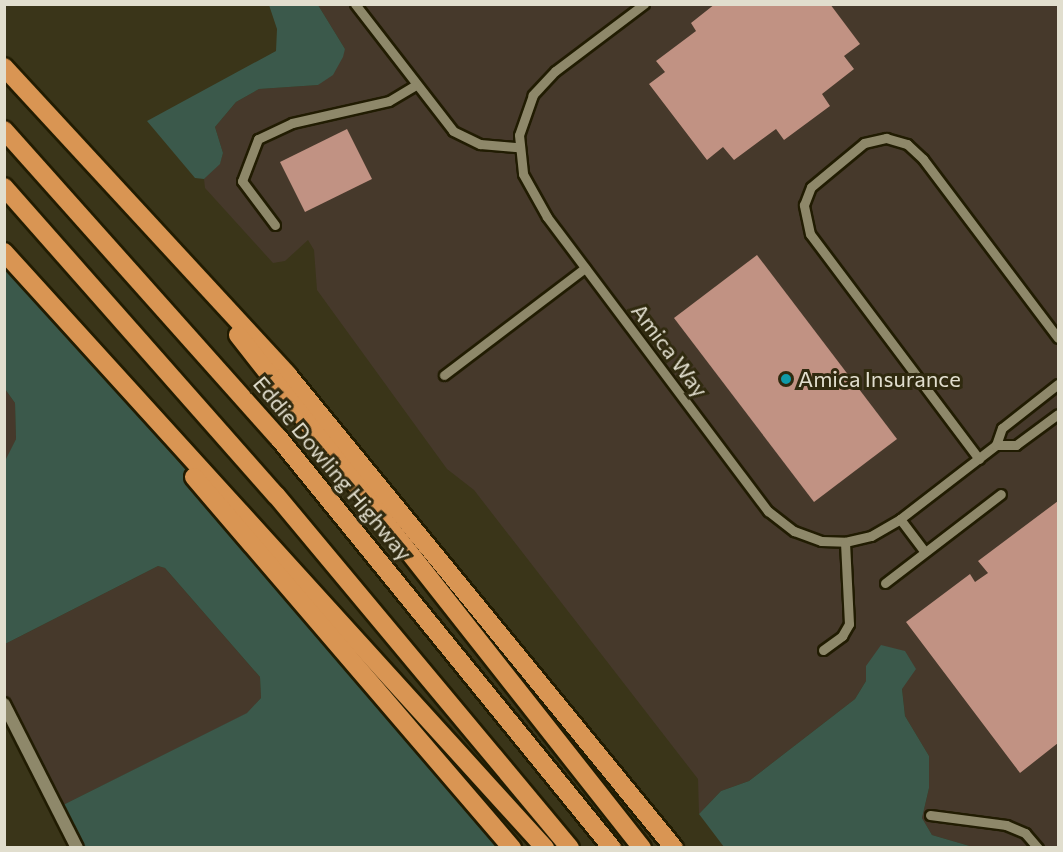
<!DOCTYPE html>
<html>
<head>
<meta charset="utf-8">
<style>
	body { margin:0 }
	#map { position:relative; width:1063px; height:852px; overflow:hidden; background:#3a3519; font-family:Commissioner,sans-serif }
	div>[style] { position:absolute }
	.commercial>* { inset:0; background:#46392b }
	.green>* { inset:0; background:#3b594b }
	.building>* { inset:0; background:#c19283 }
	.roads { filter:drop-shadow(2px 0 #211c02) drop-shadow(-2px 0 #211c02) drop-shadow(0 2px #211c02) drop-shadow(0 -2px #211c02) }
	.lane>* { height:9px; margin:-4.5px; padding:0 4.5px; transform-origin:4.5px; border-radius:4.5px; background:#8e886a }
	.street>* { height:12px; margin:-6px; padding:0 6px; transform-origin:6px; border-radius:6px; background:#8e886a }
	.highway>* { height:18px; margin:-9px; padding:0 9px; transform-origin:9px; border-radius:9px; background:#d99553 }
	.dots>* { width:16px; height:16px; translate:-50% -50%; box-sizing:border-box; border:3px solid #302a0f; border-radius:50% }
	span { translate:-50% -50%; white-space:nowrap; text-align:center; line-height:1.15; -webkit-text-stroke:6px #302a0f; paint-order:stroke }
	.street-label { font-size:22px; color:#e1dece }
	.poi-label { font-size:22px; color:#e1dece }
	.left { translate:0 -50%; text-align:left }
	.frame { position:absolute; inset:0; border:6px solid #e1dece; pointer-events:none }
</style>
</head>
<body>
<div id="map">
	<div class="commercial">
		<div style="clip-path:polygon(318px 5px,1058px 5px,1058px 847px,973px 847px,932px 835px,922px 818px,929px 788px,929px 756px,905px 716px,902px 689px,866px 666px,866px 681px,855px 699px,749px 781px,721px 791px,699px 814px,698px 779px,474px 490px,447px 469px,317px 290px,314px 250px,308px 240px,285px 261px,273px 263px,205px 188px,204px 179px,220px 163px,223px 153px,215px 127px,236px 102px,259px 89px,318px 85px,345px 49px)"></div>
		<div style="clip-path:polygon(5px 389px,15px 403px,16px 439px,5px 463px)"></div>
		<div style="clip-path:polygon(158px 566px,165px 568px,260px 677px,261px 698px,248px 713px,57px 808px,5px 703px,5px 644px)"></div>
	</div>
	<div class="green">
		<div style="clip-path:polygon(269px 5px,318px 5px,345px 49px,343px 57px,333px 75px,318px 85px,259px 89px,236px 102px,215px 127px,223px 153px,220px 164px,204px 179px,195px 178px,147px 121px,276px 51px,277px 29px)"></div>
		<div style="clip-path:polygon(5px 257px,110px 379px,499px 847px,74px 847px,57px 808px,247px 713px,261px 698px,260px 677px,165px 568px,158px 566px,5px 644px,4px 463px,16px 439px,15px 403px,5px 389px)"></div>
		<div style="clip-path:polygon(881px 645px,905px 651px,916px 669px,902px 689px,905px 716px,929px 756px,929px 788px,922px 818px,932px 835px,973px 847px,724px 847px,699px 814px,721px 791px,749px 781px,855px 699px,866px 681px,866px 666px)"></div>
	</div>
	<div class="building">
		<div style="clip-path:polygon(715px 4px,830px 4px,860px 44px,844px 56px,854px 69px,822px 94px,830px 106px,784px 140px,776px 129px,734px 160px,723px 147px,707px 160px,649px 84px,665px 72px,656px 61px,696px 31px,691px 23px)"></div>
		<div style="clip-path:polygon(347px 129px,372px 179px,305px 212px,280px 162px)"></div>
		<div style="clip-path:polygon(757px 255px,897px 439px,814px 502px,674px 318px)"></div>
		<div style="clip-path:polygon(1058px 501px,1058px 743px,1020px 773px,906px 622px,970px 574px,975px 582px,988px 573px,978px 561px)"></div>
	</div>
	<div class="roads">
		<div class="lane">
			<div style="left:355px;top:4px;width:160px;rotate:52.3deg"></div>
			<div style="left:453px;top:131px;width:30px;rotate:26deg"></div>
			<div style="left:480px;top:144px;width:38px;rotate:5deg"></div>
			<div style="left:644px;top:4px;width:111px;rotate:143deg"></div>
			<div style="left:555px;top:71px;width:33px;rotate:133deg"></div>
			<div style="left:533px;top:95px;width:42px;rotate:109.3deg"></div>
			<div style="left:519px;top:135px;width:39px;rotate:84deg"></div>
			<div style="left:523px;top:174px;width:49px;rotate:60.8deg"></div>
			<div style="left:547px;top:217px;width:368px;rotate:53.1deg"></div>
			<div style="left:768px;top:511px;width:33px;rotate:38deg"></div>
			<div style="left:794px;top:531px;width:29px;rotate:20deg"></div>
			<div style="left:821px;top:541px;width:24px;rotate:2deg"></div>
			<div style="left:845px;top:542px;width:27px;rotate:-13deg"></div>
			<div style="left:871px;top:536px;width:34px;rotate:-30deg"></div>
			<div style="left:900px;top:519px;width:121px;rotate:-37.6deg"></div>
			<div style="left:996px;top:445px;width:18px;rotate:-71deg"></div>
			<div style="left:1002px;top:428px;width:71px;rotate:-38.2deg"></div>
			<div style="left:275px;top:225px;width:55px;rotate:-126.9deg"></div>
			<div style="left:242px;top:181px;width:45px;rotate:-69.1deg"></div>
			<div style="left:258px;top:139px;width:38px;rotate:-25deg"></div>
			<div style="left:292px;top:123px;width:99px;rotate:-12.8deg"></div>
			<div style="left:389px;top:101px;width:31px;rotate:-31deg"></div>
			<div style="left:444px;top:375px;width:177px;rotate:-37.2deg"></div>
			<div style="left:996px;top:445px;width:20px"></div>
			<div style="left:1016px;top:445px;width:52px;rotate:-36.4deg"></div>
			<div style="left:979px;top:459px;width:281px;rotate:-126.9deg"></div>
			<div style="left:810px;top:234px;width:30px;rotate:-102deg"></div>
			<div style="left:804px;top:205px;width:19px;rotate:-69deg"></div>
			<div style="left:811px;top:187px;width:69px;rotate:-39.7deg"></div>
			<div style="left:864px;top:143px;width:23px;rotate:-13deg"></div>
			<div style="left:886px;top:138px;width:22px;rotate:16deg"></div>
			<div style="left:907px;top:144px;width:22px;rotate:43deg"></div>
			<div style="left:923px;top:159px;width:224px;rotate:53deg"></div>
			<div style="left:900px;top:519px;width:41px;rotate:52.9deg"></div>
			<div style="left:885px;top:583px;width:146px;rotate:-37.5deg"></div>
			<div style="left:823px;top:650px;width:24px;rotate:-36deg"></div>
			<div style="left:842px;top:636px;width:14px;rotate:-60deg"></div>
			<div style="left:849px;top:624px;width:82px;rotate:-92.8deg"></div>
			<div style="left:930px;top:815px;width:77px;rotate:7.5deg"></div>
			<div style="left:1006px;top:825px;width:21px;rotate:23deg"></div>
			<div style="left:1025px;top:833px;width:20px;rotate:49deg"></div>
		</div>
		<div class="street">
			<div style="left:4px;top:704px;width:161px;rotate:63.1deg"></div>
		</div>
		<div class="highway">
			<div style="left:4px;top:67px;width:418px;rotate:47.3deg"></div>
			<div style="left:287px;top:374px;width:612px;rotate:50.77deg"></div>
			<div style="left:4px;top:130px;width:411px;rotate:48.3deg"></div>
			<div style="left:278px;top:437px;width:530px;rotate:50.9deg"></div>
			<div style="left:4px;top:187px;width:411px;rotate:48.6deg"></div>
			<div style="left:276px;top:495px;width:459px;rotate:50.2deg"></div>
			<div style="left:4px;top:252px;width:805px;rotate:47.77deg"></div>
			<div style="left:238px;top:335px;width:653px;rotate:51.78deg"></div>
			<div style="left:194px;top:477px;width:489px;rotate:49.4deg"></div>
		</div>
	</div>
	<div class="dots">
		<div style="left:786px;top:379px;background:#0f9aa8"></div>
	</div>
	<div class="street-label">
		<span style="left:670px;top:350px;rotate:53deg">Amica Way</span>
		<span style="left:333px;top:468px;rotate:50deg">Eddie Dowling Highway</span>
	</div>
	<div class="poi-label">
		<span class="left" style="left:798px;top:379px">Amica Insurance</span>
	</div>
	<div class="frame"></div>
</div>
</body>
</html>
